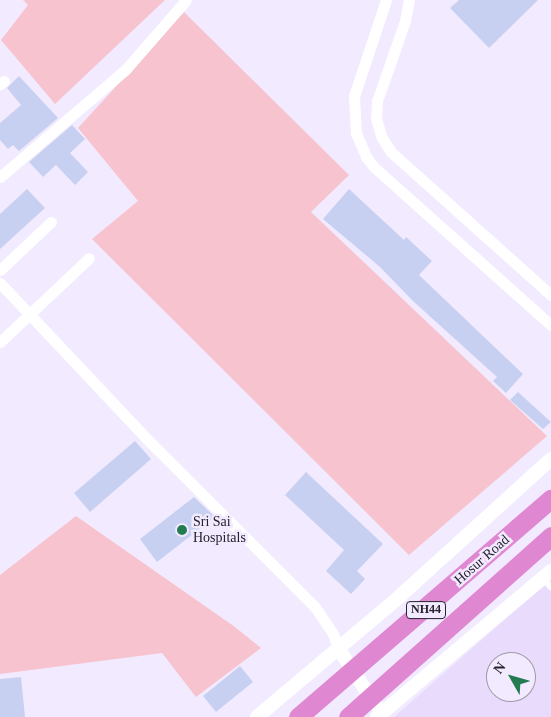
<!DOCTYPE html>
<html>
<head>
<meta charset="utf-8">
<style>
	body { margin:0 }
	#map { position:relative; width:551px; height:717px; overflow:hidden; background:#f2eafe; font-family:Georgia,serif }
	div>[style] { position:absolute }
	.built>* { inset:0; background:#e9dbfc }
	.green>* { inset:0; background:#f7c3cf }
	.building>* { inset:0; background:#c8d0f2 }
	.service>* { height:5.5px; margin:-2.75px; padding:0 2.75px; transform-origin:2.75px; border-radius:2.75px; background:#fff }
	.minor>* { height:11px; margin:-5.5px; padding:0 5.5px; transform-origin:5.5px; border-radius:5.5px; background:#fff }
	.tertiary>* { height:14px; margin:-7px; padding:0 7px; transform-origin:7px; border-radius:7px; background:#fff }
	.trunk>* { height:19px; margin:-9.5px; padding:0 9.5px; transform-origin:9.5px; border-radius:9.5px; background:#e087d2 }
	.dots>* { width:14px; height:14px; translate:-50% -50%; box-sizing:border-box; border:2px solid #f2eafe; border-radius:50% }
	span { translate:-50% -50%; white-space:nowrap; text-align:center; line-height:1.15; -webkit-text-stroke:5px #f2eafe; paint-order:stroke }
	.shield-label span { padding:1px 4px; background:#f2eafe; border:1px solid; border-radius:4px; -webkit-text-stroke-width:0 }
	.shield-label { font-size:12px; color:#26212d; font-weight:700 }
	.poi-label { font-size:14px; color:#26212d }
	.left { translate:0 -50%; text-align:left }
	.street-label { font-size:14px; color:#26212d }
	.north { position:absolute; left:486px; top:652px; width:50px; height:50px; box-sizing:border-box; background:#f2eafe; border:1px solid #a09aaa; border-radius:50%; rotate:308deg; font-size:14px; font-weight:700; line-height:20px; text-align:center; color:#26212d }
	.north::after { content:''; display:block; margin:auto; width:18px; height:22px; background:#237c51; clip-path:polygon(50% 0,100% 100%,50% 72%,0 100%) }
</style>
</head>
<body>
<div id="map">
	<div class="built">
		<div style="clip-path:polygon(evenodd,551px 579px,551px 717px,394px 717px,551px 579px,496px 662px,526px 662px,526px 692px,496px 692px,496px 662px)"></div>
	</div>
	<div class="green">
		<div style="clip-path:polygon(23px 0,165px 0,55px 104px,1px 40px,28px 5px)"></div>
		<div style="clip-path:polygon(184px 12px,349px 175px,311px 212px,547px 436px,409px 555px,92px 239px,138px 201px,78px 128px)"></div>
		<div style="clip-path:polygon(76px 516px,235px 627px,261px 648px,196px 697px,162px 653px,0 674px,0 575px)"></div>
	</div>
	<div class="building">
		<div style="clip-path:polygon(459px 0,538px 0,489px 48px,450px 8px)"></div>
		<div style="clip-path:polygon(19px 76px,58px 118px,19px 151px,13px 145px,8px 149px,0 140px,0 123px,21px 105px,7px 88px)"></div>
		<div style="clip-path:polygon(72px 125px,85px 139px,70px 153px,88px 172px,75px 185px,56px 165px,43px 177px,29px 162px)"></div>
		<div style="clip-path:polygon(27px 189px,45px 208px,0 249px,0 214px)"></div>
		<div style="clip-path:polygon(349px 189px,404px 240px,406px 237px,432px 261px,419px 275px,523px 374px,506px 393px,493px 381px,497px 377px,413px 301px,380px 267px,323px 219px)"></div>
		<div style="clip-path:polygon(518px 392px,551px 422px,543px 429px,510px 400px)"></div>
		<div style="clip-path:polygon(135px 441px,151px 459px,90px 512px,74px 493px)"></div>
		<div style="clip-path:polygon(306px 472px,383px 544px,357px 571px,365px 579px,351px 594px,326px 571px,344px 550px,285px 495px)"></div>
		<div style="clip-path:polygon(194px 497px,215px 517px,157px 562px,140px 539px)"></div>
		<div style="clip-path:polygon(240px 666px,253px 682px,216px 712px,203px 696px)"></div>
		<div style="clip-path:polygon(21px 677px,25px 717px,0 717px,0 679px)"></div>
	</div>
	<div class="service">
		<div style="left:543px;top:578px;width:12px;rotate:48deg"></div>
	</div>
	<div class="minor">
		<div style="left:386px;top:0;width:101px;rotate:108.4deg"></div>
		<div style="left:354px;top:96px;width:37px;rotate:87deg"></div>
		<div style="left:356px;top:133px;width:26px;rotate:67deg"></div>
		<div style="left:366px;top:157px;width:13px;rotate:51deg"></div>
		<div style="left:374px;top:167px;width:237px;rotate:41.8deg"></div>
		<div style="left:409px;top:0;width:21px;rotate:101deg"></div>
		<div style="left:405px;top:21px;width:85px;rotate:109.3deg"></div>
		<div style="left:377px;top:101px;width:17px;rotate:93deg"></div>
		<div style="left:376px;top:118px;width:19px;rotate:74deg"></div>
		<div style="left:381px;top:136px;width:19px;rotate:58deg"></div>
		<div style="left:391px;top:152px;width:215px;rotate:41.8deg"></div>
		<div style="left:0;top:84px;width:5px;rotate:-37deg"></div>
		<div style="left:0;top:177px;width:166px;rotate:-40.6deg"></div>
		<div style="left:126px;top:69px;width:91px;rotate:-49deg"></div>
		<div style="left:0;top:270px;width:70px;rotate:-43.3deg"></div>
		<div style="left:0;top:283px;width:214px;rotate:46.7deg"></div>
		<div style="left:147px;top:439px;width:238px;rotate:45deg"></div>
		<div style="left:315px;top:607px;width:32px;rotate:56deg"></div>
		<div style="left:333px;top:634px;width:15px;rotate:70deg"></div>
		<div style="left:0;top:342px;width:122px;rotate:-43.3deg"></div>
	</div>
	<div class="tertiary">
		<div style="left:338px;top:648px;width:67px;rotate:56.5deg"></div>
		<div style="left:257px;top:717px;width:187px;rotate:-40.2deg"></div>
		<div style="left:400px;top:596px;width:204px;rotate:-42.2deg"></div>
		<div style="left:377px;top:717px;width:227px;rotate:-40deg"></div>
	</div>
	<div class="trunk">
		<div style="left:298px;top:717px;width:334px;rotate:-40.8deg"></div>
		<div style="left:348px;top:717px;width:272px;rotate:-41.7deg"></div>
	</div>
	<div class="dots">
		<div style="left:182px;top:530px;background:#237c51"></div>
	</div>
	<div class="shield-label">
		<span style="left:426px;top:610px">NH44</span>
	</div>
	<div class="poi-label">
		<span class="left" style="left:193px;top:530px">Sri Sai<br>Hospitals</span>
	</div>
	<div class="street-label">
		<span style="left:482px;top:560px;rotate:-41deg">Hosur Road</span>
	</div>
	<div class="north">N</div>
</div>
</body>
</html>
